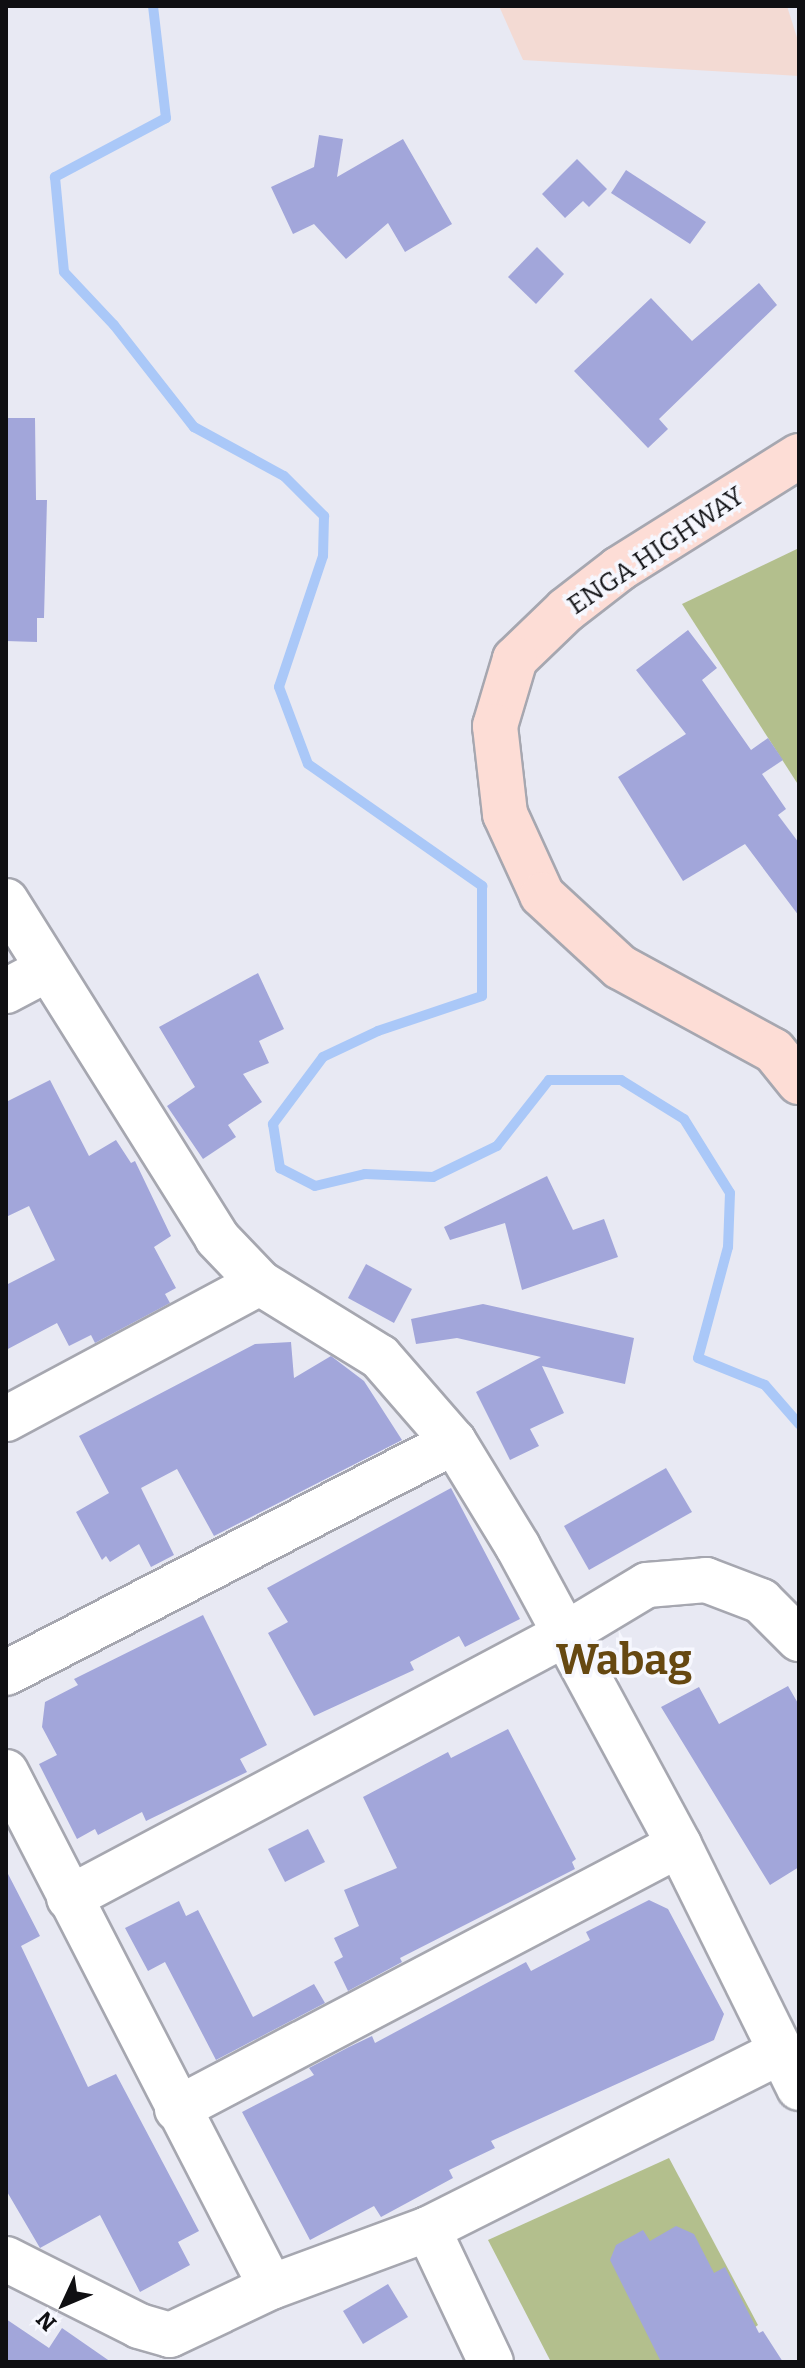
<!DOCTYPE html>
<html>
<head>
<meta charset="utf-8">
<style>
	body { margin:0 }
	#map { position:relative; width:805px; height:2368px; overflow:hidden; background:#e8e9f3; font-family:Bitter,serif }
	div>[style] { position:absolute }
	.commercial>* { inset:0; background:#f3dad3 }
	.green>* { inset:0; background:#b3bf8d }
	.stream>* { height:10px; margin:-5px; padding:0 5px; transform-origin:5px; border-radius:5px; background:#aac8f8 }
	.building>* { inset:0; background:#a2a6da }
	.roads { filter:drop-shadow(2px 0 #a6a7b0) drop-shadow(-2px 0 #a6a7b0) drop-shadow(0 2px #a6a7b0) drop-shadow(0 -2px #a6a7b0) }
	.minor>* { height:44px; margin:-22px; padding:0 22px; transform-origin:22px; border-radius:22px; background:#fff }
	.major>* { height:44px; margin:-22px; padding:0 22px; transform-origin:22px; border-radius:22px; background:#fdddd6 }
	span { translate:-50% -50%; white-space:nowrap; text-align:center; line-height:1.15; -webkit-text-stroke:7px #f6f7fe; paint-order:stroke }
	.street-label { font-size:26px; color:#0f0f12 }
	.town-label { font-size:42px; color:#664811; font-weight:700 }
	.frame { position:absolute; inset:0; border:8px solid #0f0f12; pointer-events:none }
	.north { position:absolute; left:24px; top:2264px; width:80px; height:80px; -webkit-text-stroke:6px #f6f7fe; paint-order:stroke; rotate:226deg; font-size:22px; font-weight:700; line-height:32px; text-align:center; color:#0f0f12 }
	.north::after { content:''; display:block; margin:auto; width:28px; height:36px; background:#0f0f12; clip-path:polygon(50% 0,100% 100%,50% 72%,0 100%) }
</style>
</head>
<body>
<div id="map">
	<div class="commercial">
		<div style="clip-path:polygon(499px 6px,787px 6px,799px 44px,799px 76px,523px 60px)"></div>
	</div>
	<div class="green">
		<div style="clip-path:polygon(799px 548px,799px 786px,682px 604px)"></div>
		<div style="clip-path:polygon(669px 2158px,758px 2325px,707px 2362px,551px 2362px,488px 2240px)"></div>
	</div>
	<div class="stream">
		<div style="left:153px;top:6px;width:113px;rotate:83.4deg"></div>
		<div style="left:166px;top:118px;width:126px;rotate:152deg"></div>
		<div style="left:55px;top:177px;width:95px;rotate:84.6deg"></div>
		<div style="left:64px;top:272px;width:73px;rotate:46.7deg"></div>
		<div style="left:114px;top:325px;width:130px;rotate:51.9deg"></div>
		<div style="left:194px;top:427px;width:102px;rotate:28.6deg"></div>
		<div style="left:284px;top:476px;width:57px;rotate:45deg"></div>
		<div style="left:324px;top:516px;width:40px;rotate:91.4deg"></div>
		<div style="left:323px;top:556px;width:138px;rotate:108.6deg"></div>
		<div style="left:279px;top:687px;width:82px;rotate:69.4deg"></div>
		<div style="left:308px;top:764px;width:213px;rotate:35deg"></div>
		<div style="left:482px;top:886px;width:110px;rotate:90deg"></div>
		<div style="left:482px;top:996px;width:110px;rotate:161.4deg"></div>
		<div style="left:378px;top:1031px;width:61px;rotate:154.7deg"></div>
		<div style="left:323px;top:1057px;width:84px;rotate:126.7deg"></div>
		<div style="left:273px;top:1124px;width:45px;rotate:81deg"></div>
		<div style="left:280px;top:1168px;width:39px;rotate:27deg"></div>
		<div style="left:315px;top:1186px;width:51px;rotate:-13.5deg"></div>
		<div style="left:365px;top:1174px;width:68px;rotate:2.5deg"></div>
		<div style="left:433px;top:1177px;width:71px;rotate:-25.8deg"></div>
		<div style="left:497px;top:1146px;width:84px;rotate:-51.8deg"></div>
		<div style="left:549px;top:1080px;width:72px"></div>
		<div style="left:621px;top:1080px;width:74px;rotate:31.8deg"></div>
		<div style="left:684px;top:1119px;width:87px;rotate:58.1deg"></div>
		<div style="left:730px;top:1193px;width:54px;rotate:92.1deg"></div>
		<div style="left:728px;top:1247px;width:115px;rotate:105.1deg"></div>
		<div style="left:698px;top:1358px;width:72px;rotate:21.9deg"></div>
		<div style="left:765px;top:1385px;width:52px;rotate:48.9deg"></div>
	</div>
	<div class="building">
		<div style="clip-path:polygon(319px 135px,343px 139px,337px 177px,403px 139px,452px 224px,405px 252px,388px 223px,346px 259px,314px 224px,293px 234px,271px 187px,314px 167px)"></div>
		<div style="clip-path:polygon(577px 159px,607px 189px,589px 207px,583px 201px,565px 218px,542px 194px)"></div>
		<div style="clip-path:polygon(626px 170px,706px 222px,690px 244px,611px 193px)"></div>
		<div style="clip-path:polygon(537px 247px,564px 274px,536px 304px,508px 277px)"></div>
		<div style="clip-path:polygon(759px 283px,777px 305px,659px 419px,668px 429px,648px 448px,574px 371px,651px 298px,692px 341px)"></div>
		<div style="clip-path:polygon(6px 418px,35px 418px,36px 500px,47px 500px,44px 618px,37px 618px,37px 642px,6px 641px)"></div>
		<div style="clip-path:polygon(688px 630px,717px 668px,702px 680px,751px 750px,768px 738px,783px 760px,762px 774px,786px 809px,778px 815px,799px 843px,799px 916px,745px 844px,683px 881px,618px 777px,686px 734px,636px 670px)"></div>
		<div style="clip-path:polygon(258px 973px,284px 1029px,259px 1041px,269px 1063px,243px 1074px,262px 1102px,228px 1125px,236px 1137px,203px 1159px,167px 1106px,195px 1087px,159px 1027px)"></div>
		<div style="clip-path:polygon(50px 1080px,89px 1156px,116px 1140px,131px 1163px,135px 1161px,171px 1236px,154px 1247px,176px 1288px,165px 1294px,170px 1303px,95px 1343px,91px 1335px,69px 1346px,57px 1323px,6px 1350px,6px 1285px,55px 1260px,29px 1206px,6px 1217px,6px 1102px)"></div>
		<div style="clip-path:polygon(547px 1176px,573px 1230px,604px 1219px,618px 1257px,522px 1290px,505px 1223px,450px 1240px,444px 1227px)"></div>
		<div style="clip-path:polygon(366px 1264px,412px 1289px,394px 1323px,348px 1298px)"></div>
		<div style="clip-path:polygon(483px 1304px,634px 1338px,625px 1384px,542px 1366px,564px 1413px,530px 1429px,539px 1446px,510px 1460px,476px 1392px,541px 1357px,457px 1338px,416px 1344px,411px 1319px)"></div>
		<div style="clip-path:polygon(291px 1342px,294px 1378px,331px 1356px,364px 1381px,402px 1440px,214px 1536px,177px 1469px,141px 1488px,174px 1555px,151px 1567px,139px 1544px,110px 1562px,106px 1556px,102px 1560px,76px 1512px,109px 1493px,79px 1436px,255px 1344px)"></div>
		<div style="clip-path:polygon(666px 1468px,692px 1512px,589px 1570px,564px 1526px)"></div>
		<div style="clip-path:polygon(451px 1488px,520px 1619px,465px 1647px,459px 1636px,410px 1662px,414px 1670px,314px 1716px,268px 1633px,288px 1622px,267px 1588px)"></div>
		<div style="clip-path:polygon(203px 1615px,267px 1745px,240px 1759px,247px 1772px,146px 1821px,142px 1812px,98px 1835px,95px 1829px,77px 1839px,39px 1764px,57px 1755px,42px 1727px,45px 1702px,78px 1685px,74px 1679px)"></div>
		<div style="clip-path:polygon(788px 1686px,799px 1705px,799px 1867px,770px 1885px,661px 1707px,699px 1687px,719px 1724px)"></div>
		<div style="clip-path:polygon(508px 1729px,576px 1859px,572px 1862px,575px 1869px,400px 1958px,402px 1962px,348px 1991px,334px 1962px,343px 1957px,334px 1938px,359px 1926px,344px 1890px,397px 1868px,363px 1797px,448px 1752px,451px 1758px)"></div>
		<div style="clip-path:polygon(308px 1829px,325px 1862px,285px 1882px,268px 1849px)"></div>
		<div style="clip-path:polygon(6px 1870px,40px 1936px,21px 1946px,88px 2087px,116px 2074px,199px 2231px,178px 2242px,190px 2265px,140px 2292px,100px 2215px,40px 2248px,6px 2190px)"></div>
		<div style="clip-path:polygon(649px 1900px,668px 1909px,724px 2014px,714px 2040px,491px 2141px,495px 2148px,449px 2170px,453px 2178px,381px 2217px,374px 2206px,310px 2240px,242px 2112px,314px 2075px,309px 2068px,349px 2047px,372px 2036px,375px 2043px,526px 1962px,531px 1971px,590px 1940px,586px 1932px)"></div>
		<div style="clip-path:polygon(179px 1901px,186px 1916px,198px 1910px,253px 2017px,314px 1984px,325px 2003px,216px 2060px,165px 1962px,148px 1971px,125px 1928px)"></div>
		<div style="clip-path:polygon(676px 2226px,694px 2234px,714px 2273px,725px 2267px,759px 2333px,763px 2331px,783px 2362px,661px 2362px,610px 2260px,616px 2245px,643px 2230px,650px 2241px)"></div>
		<div style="clip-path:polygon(388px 2284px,408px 2317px,363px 2344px,343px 2311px)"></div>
		<div style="clip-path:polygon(6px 2319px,49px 2348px,62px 2328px,111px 2362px,6px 2362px)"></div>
	</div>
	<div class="roads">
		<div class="minor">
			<div style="left:6px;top:901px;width:398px;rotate:57.9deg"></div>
			<div style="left:217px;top:1238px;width:62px;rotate:46.3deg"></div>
			<div style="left:260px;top:1283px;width:141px;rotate:31.7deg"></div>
			<div style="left:380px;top:1357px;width:113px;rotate:49deg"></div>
			<div style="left:454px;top:1442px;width:123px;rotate:58.6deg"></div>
			<div style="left:518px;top:1547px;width:339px;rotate:61.6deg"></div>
			<div style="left:679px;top:1845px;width:271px;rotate:63.7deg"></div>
			<div style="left:6px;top:991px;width:45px;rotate:-27.7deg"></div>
			<div style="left:6px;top:1419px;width:288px;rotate:-28.2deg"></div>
			<div style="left:6px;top:1673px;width:504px;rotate:-27.28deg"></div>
			<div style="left:6px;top:1772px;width:579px;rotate:62.77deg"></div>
			<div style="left:69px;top:1898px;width:558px;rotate:-27.99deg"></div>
			<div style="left:562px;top:1636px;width:99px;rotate:-31deg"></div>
			<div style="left:647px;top:1585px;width:59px;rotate:-4.8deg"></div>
			<div style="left:706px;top:1580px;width:59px;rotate:20.9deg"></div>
			<div style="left:761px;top:1601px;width:54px;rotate:45deg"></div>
			<div style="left:177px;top:2109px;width:567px;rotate:-27.74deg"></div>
			<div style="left:428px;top:2229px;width:147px;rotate:64.7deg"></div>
			<div style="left:6px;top:2259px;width:149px;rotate:26.7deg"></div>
			<div style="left:139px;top:2326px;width:32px;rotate:16deg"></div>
			<div style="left:170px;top:2335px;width:112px;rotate:-25.4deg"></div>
			<div style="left:271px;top:2287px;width:167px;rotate:-20.3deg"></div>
			<div style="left:428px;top:2229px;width:394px;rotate:-26.7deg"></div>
		</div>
		<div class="major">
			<div style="left:799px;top:456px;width:213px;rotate:147.9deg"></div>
			<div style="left:619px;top:569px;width:67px;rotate:142.3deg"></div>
			<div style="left:566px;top:610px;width:71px;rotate:136.1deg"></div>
			<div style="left:515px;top:659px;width:70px;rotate:106.6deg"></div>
			<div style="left:495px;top:726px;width:89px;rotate:83.5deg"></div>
			<div style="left:505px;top:814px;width:89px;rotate:65.4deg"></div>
			<div style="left:542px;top:895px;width:106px;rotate:42.7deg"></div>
			<div style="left:620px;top:967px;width:175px;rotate:28.6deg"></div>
			<div style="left:774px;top:1051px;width:40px;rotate:51deg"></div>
		</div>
	</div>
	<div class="street-label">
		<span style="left:656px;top:551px;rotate:-34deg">ENGA HIGHWAY</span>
	</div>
	<div class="town-label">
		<span style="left:624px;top:1660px">Wabag</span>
	</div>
	<div class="frame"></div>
	<div class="north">N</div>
</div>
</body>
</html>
